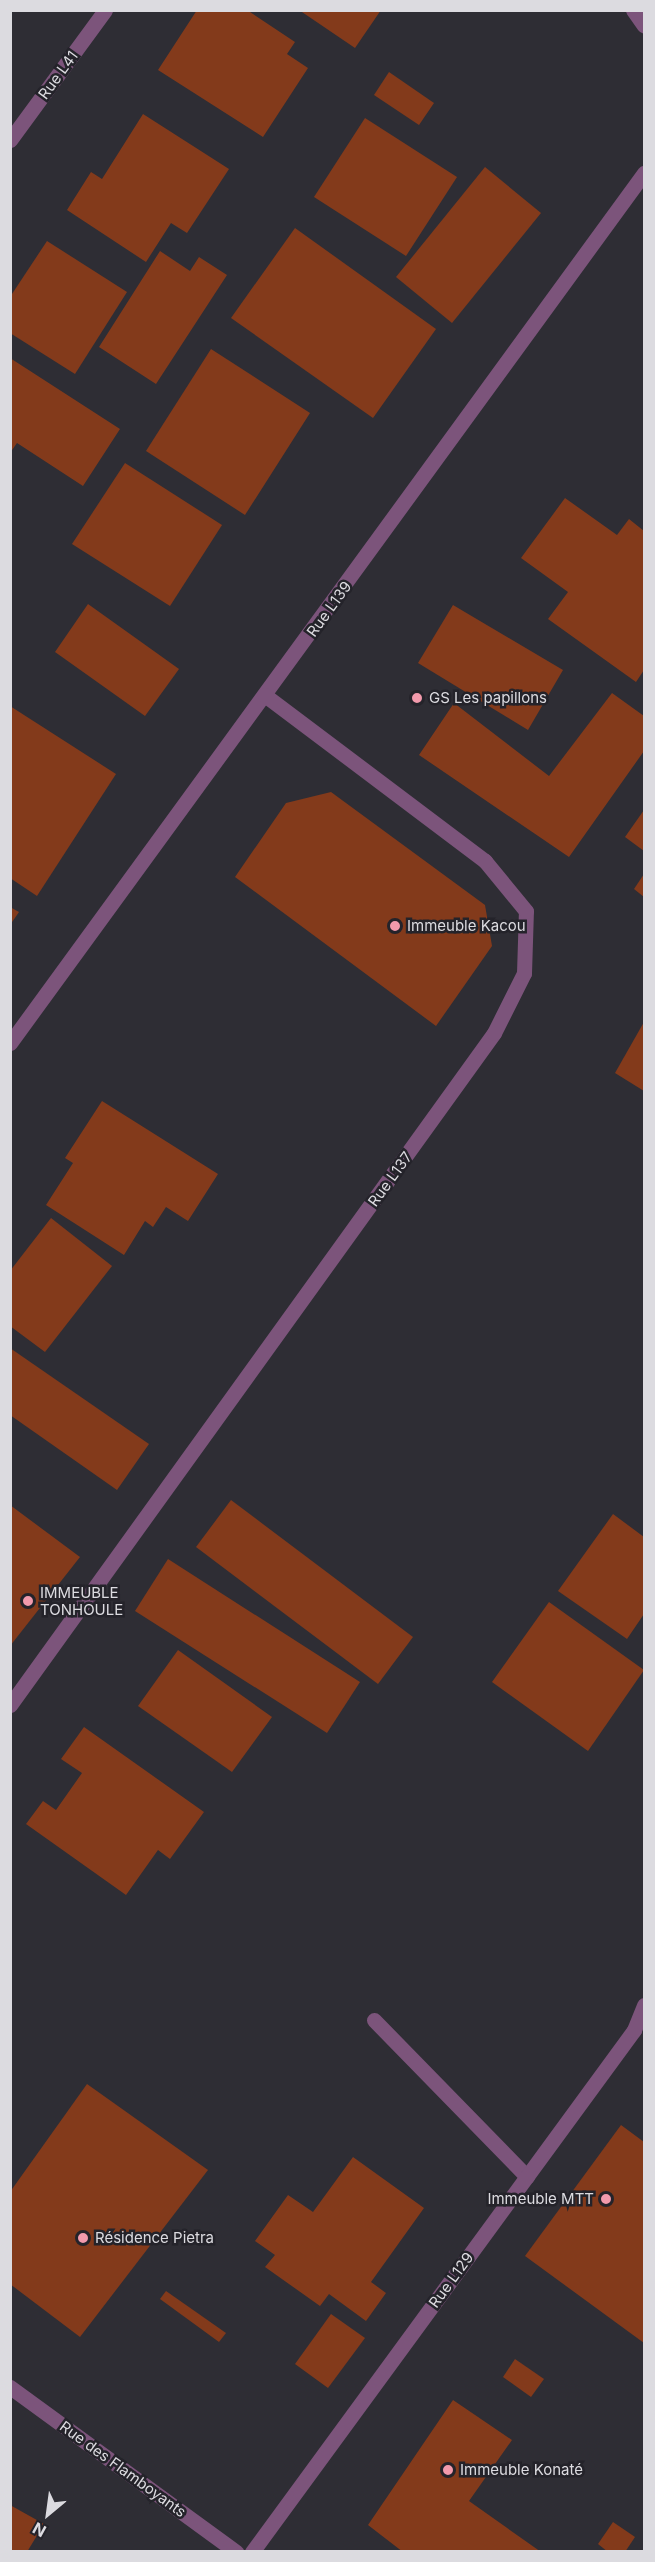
<!DOCTYPE html>
<html>
<head>
<meta charset="utf-8">
<style>
	body { margin:0 }
	#map { position:relative; width:655px; height:2562px; overflow:hidden; background:#2e2d34; font-family:Inter,sans-serif }
	div>[style] { position:absolute }
	.building>* { inset:0; background:#833a1b }
	.minor>* { height:15px; margin:-7.5px; padding:0 7.5px; transform-origin:7.5px; border-radius:7.5px; background:#7c547b }
	.dots>* { width:16px; height:16px; translate:-50% -50%; box-sizing:border-box; border:3px solid #24232a; border-radius:50% }
	span { translate:-50% -50%; white-space:nowrap; text-align:center; line-height:1.15; -webkit-text-stroke:5px #24232a; paint-order:stroke }
	.street-label { font-size:15px; color:#dcdbe0 }
	.poi-label { font-size:15px; color:#dcdbe0 }
	.left { translate:0 -50%; text-align:left }
	.right { translate:-100% -50%; text-align:right }
	.frame { position:absolute; inset:0; border:12px solid #dcdbe0; pointer-events:none }
	.north { position:absolute; left:18px; top:2484px; width:60px; height:60px; -webkit-text-stroke:4px #24232a; paint-order:stroke; rotate:209deg; font-size:16px; font-weight:700; line-height:24px; text-align:center; color:#dcdbe0 }
	.north::after { content:''; display:block; margin:auto; width:21px; height:27px; background:#dcdbe0; clip-path:polygon(50% 0,100% 100%,50% 72%,0 100%) }
</style>
</head>
<body>
<div id="map">
	<div class="building">
		<div style="clip-path:polygon(197px 10px,247px 10px,295px 42px,287px 54px,308px 68px,263px 137px,158px 70px)"></div>
		<div style="clip-path:polygon(299px 10px,381px 10px,355px 48px)"></div>
		<div style="clip-path:polygon(389px 72px,434px 103px,419px 125px,374px 95px)"></div>
		<div style="clip-path:polygon(143px 114px,229px 169px,187px 233px,171px 223px,146px 262px,67px 210px,91px 172px,102px 179px)"></div>
		<div style="clip-path:polygon(365px 118px,457px 177px,406px 256px,314px 197px)"></div>
		<div style="clip-path:polygon(485px 167px,541px 213px,452px 323px,396px 277px)"></div>
		<div style="clip-path:polygon(295px 228px,436px 329px,373px 418px,231px 318px)"></div>
		<div style="clip-path:polygon(47px 241px,127px 292px,75px 374px,10px 333px,10px 297px)"></div>
		<div style="clip-path:polygon(160px 251px,190px 271px,199px 257px,227px 275px,156px 384px,99px 347px)"></div>
		<div style="clip-path:polygon(211px 349px,310px 413px,245px 515px,146px 451px)"></div>
		<div style="clip-path:polygon(10px 358px,120px 429px,83px 486px,17px 443px,10px 453px)"></div>
		<div style="clip-path:polygon(125px 463px,222px 525px,170px 606px,72px 544px)"></div>
		<div style="clip-path:polygon(565px 498px,617px 535px,629px 519px,644px 531px,644px 670px,636px 682px,548px 619px,568px 592px,521px 558px)"></div>
		<div style="clip-path:polygon(88px 604px,179px 669px,145px 716px,55px 652px)"></div>
		<div style="clip-path:polygon(453px 605px,563px 670px,528px 730px,418px 663px)"></div>
		<div style="clip-path:polygon(612px 693px,644px 716px,644px 751px,569px 857px,419px 755px,454px 703px,549px 776px)"></div>
		<div style="clip-path:polygon(10px 706px,116px 774px,37px 896px,10px 878px)"></div>
		<div style="clip-path:polygon(331px 792px,485px 905px,492px 946px,436px 1026px,235px 877px,286px 803px)"></div>
		<div style="clip-path:polygon(644px 810px,644px 851px,625px 837px)"></div>
		<div style="clip-path:polygon(644px 874px,644px 897px,634px 889px)"></div>
		<div style="clip-path:polygon(10px 907px,19px 912px,10px 925px)"></div>
		<div style="clip-path:polygon(644px 1022px,644px 1091px,615px 1073px)"></div>
		<div style="clip-path:polygon(102px 1101px,218px 1174px,188px 1221px,166px 1207px,153px 1227px,145px 1221px,124px 1255px,46px 1205px,73px 1163px,65px 1158px)"></div>
		<div style="clip-path:polygon(51px 1218px,112px 1266px,45px 1352px,10px 1326px,10px 1271px)"></div>
		<div style="clip-path:polygon(10px 1348px,149px 1444px,117px 1490px,10px 1415px)"></div>
		<div style="clip-path:polygon(231px 1500px,413px 1637px,378px 1684px,196px 1547px)"></div>
		<div style="clip-path:polygon(10px 1505px,80px 1557px,10px 1646px)"></div>
		<div style="clip-path:polygon(613px 1514px,644px 1537px,644px 1614px,627px 1639px,558px 1591px)"></div>
		<div style="clip-path:polygon(168px 1559px,360px 1682px,327px 1733px,135px 1611px)"></div>
		<div style="clip-path:polygon(549px 1602px,644px 1670px,588px 1751px,492px 1682px)"></div>
		<div style="clip-path:polygon(178px 1650px,272px 1717px,232px 1772px,138px 1706px)"></div>
		<div style="clip-path:polygon(84px 1727px,204px 1812px,170px 1859px,158px 1850px,126px 1895px,26px 1824px,43px 1801px,56px 1810px,82px 1773px,61px 1759px)"></div>
		<div style="clip-path:polygon(87px 2084px,208px 2170px,80px 2337px,10px 2284px,10px 2192px)"></div>
		<div style="clip-path:polygon(621px 2125px,644px 2142px,644px 2343px,525px 2256px)"></div>
		<div style="clip-path:polygon(353px 2157px,424px 2208px,371px 2282px,386px 2293px,366px 2321px,329px 2294px,320px 2306px,265px 2267px,275px 2255px,255px 2241px,288px 2195px,313px 2212px)"></div>
		<div style="clip-path:polygon(166px 2291px,226px 2333px,219px 2342px,160px 2299px)"></div>
		<div style="clip-path:polygon(331px 2314px,365px 2338px,328px 2388px,295px 2364px)"></div>
		<div style="clip-path:polygon(515px 2359px,544px 2379px,531px 2397px,503px 2377px)"></div>
		<div style="clip-path:polygon(453px 2400px,512px 2440px,469px 2501px,541px 2552px,403px 2552px,368px 2525px)"></div>
		<div style="clip-path:polygon(10px 2505px,44px 2524px,27px 2552px,10px 2552px)"></div>
		<div style="clip-path:polygon(613px 2522px,635px 2537px,625px 2552px,608px 2552px,598px 2544px)"></div>
	</div>
	<div class="minor">
		<div style="left:633px;top:10px;width:19px;rotate:55deg"></div>
		<div style="left:10px;top:140px;width:161px;rotate:-53.8deg"></div>
		<div style="left:10px;top:1043px;width:1077px;rotate:-53.92deg"></div>
		<div style="left:10px;top:1705px;width:828px;rotate:-54.24deg"></div>
		<div style="left:494px;top:1033px;width:67px;rotate:-63.4deg"></div>
		<div style="left:524px;top:973px;width:62px;rotate:-88.2deg"></div>
		<div style="left:526px;top:911px;width:65px;rotate:-129.4deg"></div>
		<div style="left:485px;top:861px;width:276px;rotate:-143deg"></div>
		<div style="left:374px;top:2020px;width:219px;rotate:45.7deg"></div>
		<div style="left:10px;top:2387px;width:280px;rotate:36.1deg"></div>
		<div style="left:252px;top:2552px;width:647px;rotate:-53.8deg"></div>
		<div style="left:634px;top:2030px;width:27px;rotate:-68deg"></div>
	</div>
	<div class="dots">
		<div style="left:417px;top:698px;background:#f29aac"></div>
		<div style="left:395px;top:926px;background:#f29aac"></div>
		<div style="left:28px;top:1601px;background:#f29aac"></div>
		<div style="left:606px;top:2199px;background:#f29aac"></div>
		<div style="left:83px;top:2238px;background:#f29aac"></div>
		<div style="left:448px;top:2470px;background:#f29aac"></div>
	</div>
	<div class="street-label">
		<span style="left:58px;top:75px;rotate:-54deg">Rue L41</span>
		<span style="left:329px;top:609px;rotate:-54deg">Rue L139</span>
		<span style="left:390px;top:1179px;rotate:-54deg">Rue L137</span>
		<span style="left:451px;top:2280px;rotate:-54deg">Rue L129</span>
		<span style="left:123px;top:2469px;rotate:36deg">Rue des Flamboyants</span>
	</div>
	<div class="poi-label">
		<span class="left" style="left:429px;top:698px">GS Les papillons</span>
		<span class="left" style="left:407px;top:926px">Immeuble Kacou</span>
		<span class="left" style="left:40px;top:1601px">IMMEUBLE<br>TONHOULE</span>
		<span class="right" style="left:594px;top:2199px">Immeuble MTT</span>
		<span class="left" style="left:95px;top:2238px">Résidence Pietra</span>
		<span class="left" style="left:460px;top:2470px">Immeuble Konaté</span>
	</div>
	<div class="frame"></div>
	<div class="north">N</div>
</div>
</body>
</html>
